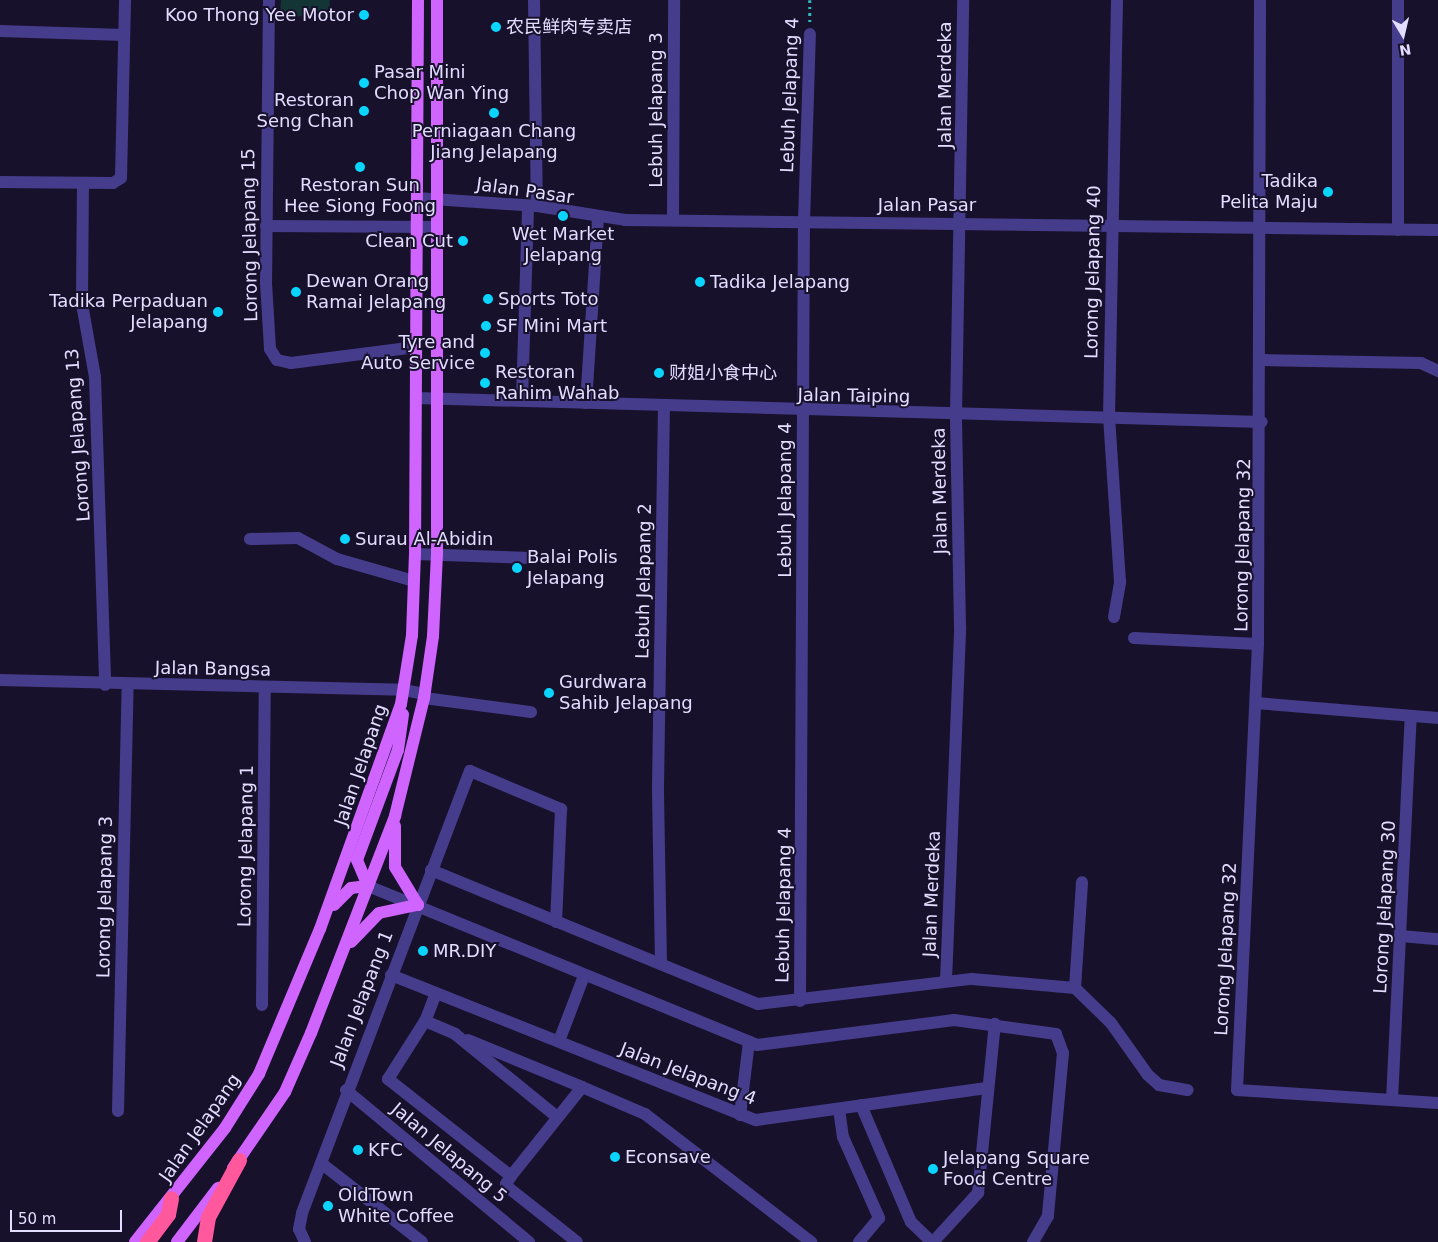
<!DOCTYPE html>
<html>
<head>
<meta charset="utf-8">
<style>
	body { margin:0 }
	#map { position:relative; width:1438px; height:1242px; overflow:hidden; background:#18112c; font-family:"DejaVu Sans","Noto Sans SC",sans-serif }
	div>[style] { position:absolute }
	.green>* { inset:0; background:#143536 }
	.path>* { height:2.5px; margin-top:-1.25px; transform-origin:0; background:repeating-linear-gradient(90deg,#31bdbf 0 2.5px,transparent 0 6.5px) }
	.minor>* { height:12px; margin:-6px; padding:0 6px; transform-origin:6px; border-radius:6px; background:#453d8b }
	.major>* { height:12px; margin:-6px; padding:0 6px; transform-origin:6px; border-radius:6px; background:#d064ff }
	.highway>* { height:15px; margin:-7.5px; padding:0 7.5px; transform-origin:7.5px; border-radius:7.5px; background:#ff589c }
	.dots>* { width:14px; height:14px; translate:-50% -50%; box-sizing:border-box; border:2px solid #18112c; border-radius:50% }
	span { translate:-50% -50%; white-space:nowrap; text-align:center; line-height:1.15; -webkit-text-stroke:4px #18112c; paint-order:stroke }
	.poi-label { font-size:18px; color:#e3ddff }
	.right { translate:-100% -50%; text-align:right }
	.left { translate:0 -50%; text-align:left }
	.street-label { font-size:18px; color:#e3ddff }
	.north { position:absolute; left:1378px; top:10px; width:50px; height:50px; -webkit-text-stroke:4px #18112c; paint-order:stroke; rotate:171deg; font-size:14px; font-weight:700; line-height:20px; text-align:center; color:#e3ddff }
	.north::after { content:''; display:block; margin:auto; width:18px; height:22px; background:#e3ddff; clip-path:polygon(50% 0,100% 100%,50% 72%,0 100%) }
	.scale { position:absolute; left:10px; top:1210px; width:112px; height:22px; box-sizing:border-box; border:2px solid #e3ddff; border-top:0; padding-left:6px; font-size:15px; line-height:18px; white-space:nowrap; color:#e3ddff; -webkit-text-stroke:4px #18112c; paint-order:stroke }
</style>
</head>
<body>
<div id="map">
	<div class="green">
		<div style="clip-path:polygon(281px 0,330px 0,329px 17px,280px 16px)"></div>
	</div>
	<div class="path">
		<div style="left:810px;top:0;width:22px;rotate:90deg"></div>
	</div>
	<div class="minor">
		<div style="left:269px;top:0;width:283px;rotate:90.6deg"></div>
		<div style="left:266px;top:283px;width:66px;rotate:86.5deg"></div>
		<div style="left:270px;top:349px;width:13px;rotate:58deg"></div>
		<div style="left:277px;top:360px;width:14px;rotate:12deg"></div>
		<div style="left:291px;top:363px;width:126px;rotate:-7.3deg"></div>
		<div style="left:534px;top:0;width:206px;rotate:89.2deg"></div>
		<div style="left:1260px;top:0;width:644px;rotate:90.18deg"></div>
		<div style="left:1258px;top:644px;width:446px;rotate:92.7deg"></div>
		<div style="left:1237px;top:1090px;width:201px;rotate:3.7deg"></div>
		<div style="left:0;top:31px;width:124px;rotate:1.8deg"></div>
		<div style="left:0;top:182px;width:113px;rotate:0.5deg"></div>
		<div style="left:113px;top:183px;width:9px;rotate:-32deg"></div>
		<div style="left:121px;top:178px;width:178px;rotate:-88.7deg"></div>
		<div style="left:83px;top:183px;width:121px;rotate:90.5deg"></div>
		<div style="left:82px;top:304px;width:74px;rotate:79.9deg"></div>
		<div style="left:95px;top:377px;width:308px;rotate:88.1deg"></div>
		<div style="left:417px;top:198px;width:120px;rotate:3.8deg"></div>
		<div style="left:537px;top:206px;width:89px;rotate:9deg"></div>
		<div style="left:625px;top:220px;width:813px;rotate:0.7deg"></div>
		<div style="left:673px;top:220px;width:220px;rotate:-89.7deg"></div>
		<div style="left:266px;top:226px;width:170px;rotate:0.3deg"></div>
		<div style="left:1398px;top:230px;width:230px;rotate:-90deg"></div>
		<div style="left:1263px;top:360px;width:158px;rotate:1.1deg"></div>
		<div style="left:1421px;top:363px;width:19px;rotate:25deg"></div>
		<div style="left:416px;top:398px;width:846px;rotate:1.62deg"></div>
		<div style="left:522px;top:400px;width:195px;rotate:-88.2deg"></div>
		<div style="left:586px;top:403px;width:184px;rotate:-86.3deg"></div>
		<div style="left:250px;top:539px;width:48px;rotate:-1.2deg"></div>
		<div style="left:298px;top:538px;width:44px;rotate:28.3deg"></div>
		<div style="left:337px;top:559px;width:80px;rotate:15.9deg"></div>
		<div style="left:415px;top:554px;width:117px;rotate:2deg"></div>
		<div style="left:1114px;top:617px;width:36px;rotate:-80deg"></div>
		<div style="left:1120px;top:582px;width:165px;rotate:-93.8deg"></div>
		<div style="left:1109px;top:417px;width:417px;rotate:-88.9deg"></div>
		<div style="left:1134px;top:638px;width:124px;rotate:2.8deg"></div>
		<div style="left:0;top:680px;width:403px;rotate:1.4deg"></div>
		<div style="left:403px;top:690px;width:22px;rotate:10deg"></div>
		<div style="left:424px;top:698px;width:108px;rotate:7.5deg"></div>
		<div style="left:1256px;top:703px;width:183px;rotate:4.7deg"></div>
		<div style="left:431px;top:870px;width:353px;rotate:22.3deg"></div>
		<div style="left:758px;top:1004px;width:215px;rotate:-6.7deg"></div>
		<div style="left:972px;top:979px;width:103px;rotate:5deg"></div>
		<div style="left:1075px;top:988px;width:50px;rotate:44.2deg"></div>
		<div style="left:1111px;top:1023px;width:64px;rotate:54.6deg"></div>
		<div style="left:1148px;top:1075px;width:15px;rotate:42deg"></div>
		<div style="left:1159px;top:1085px;width:29px;rotate:10deg"></div>
		<div style="left:368px;top:886px;width:420px;rotate:22.2deg"></div>
		<div style="left:757px;top:1045px;width:199px;rotate:-7.2deg"></div>
		<div style="left:954px;top:1020px;width:103px;rotate:7.8deg"></div>
		<div style="left:1056px;top:1034px;width:20px;rotate:70deg"></div>
		<div style="left:1063px;top:1053px;width:164px;rotate:95.3deg"></div>
		<div style="left:1048px;top:1216px;width:30px;rotate:120deg"></div>
		<div style="left:1401px;top:936px;width:37px;rotate:5deg"></div>
		<div style="left:661px;top:964px;width:177px;rotate:-91deg"></div>
		<div style="left:658px;top:787px;width:379px;rotate:-89.1deg"></div>
		<div style="left:391px;top:975px;width:393px;rotate:21.7deg"></div>
		<div style="left:756px;top:1120px;width:233px;rotate:-7.9deg"></div>
		<div style="left:946px;top:981px;width:354px;rotate:-87.7deg"></div>
		<div style="left:960px;top:627px;width:212px;rotate:-91.1deg"></div>
		<div style="left:956px;top:415px;width:415px;rotate:-89deg"></div>
		<div style="left:1075px;top:988px;width:106px;rotate:-86.2deg"></div>
		<div style="left:436px;top:993px;width:30px;rotate:111deg"></div>
		<div style="left:425px;top:1021px;width:69px;rotate:122.5deg"></div>
		<div style="left:388px;top:1079px;width:157px;rotate:38.3deg"></div>
		<div style="left:511px;top:1176px;width:114px;rotate:-51.4deg"></div>
		<div style="left:582px;top:1087px;width:69px;rotate:23.2deg"></div>
		<div style="left:645px;top:1114px;width:210px;rotate:37.6deg"></div>
		<div style="left:800px;top:1001px;width:779px;rotate:-89.71deg"></div>
		<div style="left:804px;top:222px;width:188px;rotate:-88.2deg"></div>
		<div style="left:262px;top:1005px;width:318px;rotate:-89.5deg"></div>
		<div style="left:425px;top:1021px;width:33px;rotate:23deg"></div>
		<div style="left:455px;top:1034px;width:132px;rotate:39.1deg"></div>
		<div style="left:468px;top:1040px;width:123px;rotate:22.4deg"></div>
		<div style="left:559px;top:1041px;width:70px;rotate:-69deg"></div>
		<div style="left:346px;top:1090px;width:238px;rotate:39.7deg"></div>
		<div style="left:1392px;top:1100px;width:384px;rotate:-87.2deg"></div>
		<div style="left:861px;top:1105px;width:127px;rotate:66.9deg"></div>
		<div style="left:911px;top:1222px;width:29px;rotate:44deg"></div>
		<div style="left:839px;top:1109px;width:28px;rotate:82deg"></div>
		<div style="left:843px;top:1137px;width:89px;rotate:66deg"></div>
		<div style="left:879px;top:1218px;width:31px;rotate:130deg"></div>
		<div style="left:118px;top:1111px;width:426px;rotate:-88.7deg"></div>
		<div style="left:740px;top:1115px;width:74px;rotate:-83deg"></div>
		<div style="left:321px;top:1163px;width:128px;rotate:38deg"></div>
		<div style="left:511px;top:1176px;width:9px;rotate:122deg"></div>
		<div style="left:506px;top:1184px;width:6px;rotate:51deg"></div>
		<div style="left:510px;top:1189px;width:85px;rotate:38.3deg"></div>
		<div style="left:305px;top:1242px;width:14px;rotate:-115deg"></div>
		<div style="left:299px;top:1229px;width:16px;rotate:-79deg"></div>
		<div style="left:302px;top:1213px;width:473px;rotate:-69.2deg"></div>
		<div style="left:470px;top:771px;width:99px;rotate:22.7deg"></div>
		<div style="left:561px;top:809px;width:113px;rotate:92.5deg"></div>
		<div style="left:933px;top:1242px;width:67px;rotate:-47.4deg"></div>
		<div style="left:978px;top:1193px;width:170px;rotate:-84.3deg"></div>
	</div>
	<div class="major">
		<div style="left:368px;top:886px;width:28px;rotate:-113deg"></div>
		<div style="left:357px;top:860px;width:117px;rotate:-69.6deg"></div>
		<div style="left:398px;top:750px;width:36px;rotate:-82deg"></div>
		<div style="left:334px;top:905px;width:24px;rotate:-45deg"></div>
		<div style="left:351px;top:888px;width:17px;rotate:-7deg"></div>
		<div style="left:351px;top:942px;width:40px;rotate:-46deg"></div>
		<div style="left:379px;top:913px;width:40px;rotate:-12deg"></div>
		<div style="left:418px;top:905px;width:44px;rotate:-121.2deg"></div>
		<div style="left:395px;top:867px;width:41px;rotate:-90deg"></div>
		<div style="left:233px;top:1168px;width:92px;rotate:-55.6deg"></div>
		<div style="left:285px;top:1092px;width:64px;rotate:-66.2deg"></div>
		<div style="left:311px;top:1033px;width:233px;rotate:-68.8deg"></div>
		<div style="left:395px;top:816px;width:122px;rotate:-76.2deg"></div>
		<div style="left:424px;top:698px;width:63px;rotate:-81.7deg"></div>
		<div style="left:433px;top:636px;width:82px;rotate:-87.2deg"></div>
		<div style="left:437px;top:554px;width:554px;rotate:-90deg"></div>
		<div style="left:135px;top:1242px;width:145px;rotate:-51.7deg"></div>
		<div style="left:225px;top:1128px;width:64px;rotate:-57.8deg"></div>
		<div style="left:259px;top:1074px;width:157px;rotate:-67.2deg"></div>
		<div style="left:320px;top:929px;width:239px;rotate:-70.2deg"></div>
		<div style="left:401px;top:704px;width:70px;rotate:-80.9deg"></div>
		<div style="left:412px;top:635px;width:81px;rotate:-87.9deg"></div>
		<div style="left:415px;top:554px;width:554px;rotate:-89.69deg"></div>
		<div style="left:177px;top:1242px;width:68px;rotate:-52.8deg"></div>
	</div>
	<div class="highway">
		<div style="left:147px;top:1242px;width:35px;rotate:-53deg"></div>
		<div style="left:168px;top:1214px;width:16px;rotate:-79deg"></div>
		<div style="left:204px;top:1242px;width:25px;rotate:-81deg"></div>
		<div style="left:208px;top:1217px;width:65px;rotate:-61.5deg"></div>
	</div>
	<div class="dots">
		<div style="left:364px;top:15px;background:#09d5ff"></div>
		<div style="left:496px;top:27px;background:#09d5ff"></div>
		<div style="left:364px;top:83px;background:#09d5ff"></div>
		<div style="left:364px;top:111px;background:#09d5ff"></div>
		<div style="left:494px;top:113px;background:#09d5ff"></div>
		<div style="left:360px;top:167px;background:#09d5ff"></div>
		<div style="left:1328px;top:192px;background:#09d5ff"></div>
		<div style="left:563px;top:216px;background:#09d5ff"></div>
		<div style="left:463px;top:241px;background:#09d5ff"></div>
		<div style="left:700px;top:282px;background:#09d5ff"></div>
		<div style="left:296px;top:292px;background:#09d5ff"></div>
		<div style="left:488px;top:299px;background:#09d5ff"></div>
		<div style="left:218px;top:312px;background:#09d5ff"></div>
		<div style="left:486px;top:326px;background:#09d5ff"></div>
		<div style="left:485px;top:353px;background:#09d5ff"></div>
		<div style="left:659px;top:373px;background:#09d5ff"></div>
		<div style="left:485px;top:383px;background:#09d5ff"></div>
		<div style="left:345px;top:539px;background:#09d5ff"></div>
		<div style="left:517px;top:568px;background:#09d5ff"></div>
		<div style="left:549px;top:693px;background:#09d5ff"></div>
		<div style="left:423px;top:951px;background:#09d5ff"></div>
		<div style="left:358px;top:1150px;background:#09d5ff"></div>
		<div style="left:615px;top:1157px;background:#09d5ff"></div>
		<div style="left:933px;top:1169px;background:#09d5ff"></div>
		<div style="left:328px;top:1206px;background:#09d5ff"></div>
	</div>
	<div class="poi-label">
		<span class="right" style="left:354px;top:15px">Koo Thong Yee Motor</span>
		<span class="left" style="left:506px;top:27px">农民鲜肉专卖店</span>
		<span class="left" style="left:374px;top:83px">Pasar Mini<br>Chop Wan Ying</span>
		<span class="right" style="left:354px;top:111px">Restoran<br>Seng Chan</span>
		<span style="left:494px;top:142px">Perniagaan Chang<br>Jiang Jelapang</span>
		<span class="right" style="left:1318px;top:192px">Tadika<br>Pelita Maju</span>
		<span style="left:360px;top:196px">Restoran Sun<br>Hee Siong Foong</span>
		<span style="left:563px;top:245px">Wet Market<br>Jelapang</span>
		<span class="right" style="left:453px;top:241px">Clean Cut</span>
		<span class="left" style="left:306px;top:292px">Dewan Orang<br>Ramai Jelapang</span>
		<span class="left" style="left:710px;top:282px">Tadika Jelapang</span>
		<span class="left" style="left:498px;top:299px">Sports Toto</span>
		<span class="right" style="left:208px;top:312px">Tadika Perpaduan<br>Jelapang</span>
		<span class="left" style="left:496px;top:326px">SF Mini Mart</span>
		<span class="right" style="left:475px;top:353px">Tyre and<br>Auto Service</span>
		<span class="left" style="left:495px;top:383px">Restoran<br>Rahim Wahab</span>
		<span class="left" style="left:669px;top:373px">财姐小食中心</span>
		<span class="left" style="left:355px;top:539px">Surau Al-Abidin</span>
		<span class="left" style="left:527px;top:568px">Balai Polis<br>Jelapang</span>
		<span class="left" style="left:559px;top:693px">Gurdwara<br>Sahib Jelapang</span>
		<span class="left" style="left:433px;top:951px">MR.DIY</span>
		<span class="left" style="left:368px;top:1150px">KFC</span>
		<span class="left" style="left:625px;top:1157px">Econsave</span>
		<span class="left" style="left:943px;top:1169px">Jelapang Square<br>Food Centre</span>
		<span class="left" style="left:338px;top:1206px">OldTown<br>White Coffee</span>
	</div>
	<div class="street-label">
		<span style="left:945px;top:85px;rotate:-90deg">Jalan Merdeka</span>
		<span style="left:790px;top:95px;rotate:-88deg">Lebuh Jelapang 4</span>
		<span style="left:656px;top:110px;rotate:-90deg">Lebuh Jelapang 3</span>
		<span style="left:525px;top:191px;rotate:8deg">Jalan Pasar</span>
		<span style="left:927px;top:205px">Jalan Pasar</span>
		<span style="left:250px;top:235px;rotate:-91deg">Lorong Jelapang 15</span>
		<span style="left:1093px;top:272px;rotate:-89deg">Lorong Jelapang 40</span>
		<span style="left:854px;top:396px;rotate:1deg">Jalan Taiping</span>
		<span style="left:78px;top:435px;rotate:-94deg">Lorong Jelapang 13</span>
		<span style="left:940px;top:491px;rotate:-91deg">Jalan Merdeka</span>
		<span style="left:785px;top:500px;rotate:-90deg">Lebuh Jelapang 4</span>
		<span style="left:1243px;top:545px;rotate:-89deg">Lorong Jelapang 32</span>
		<span style="left:644px;top:581px;rotate:-89deg">Lebuh Jelapang 2</span>
		<span style="left:213px;top:669px;rotate:1deg">Jalan Bangsa</span>
		<span style="left:361px;top:765px;rotate:-71deg">Jalan Jelapang</span>
		<span style="left:246px;top:846px;rotate:-89deg">Lorong Jelapang 1</span>
		<span style="left:932px;top:894px;rotate:-88deg">Jalan Merdeka</span>
		<span style="left:105px;top:897px;rotate:-89deg">Lorong Jelapang 3</span>
		<span style="left:784px;top:905px;rotate:-89deg">Lebuh Jelapang 4</span>
		<span style="left:1385px;top:907px;rotate:-87deg">Lorong Jelapang 30</span>
		<span style="left:1226px;top:949px;rotate:-87deg">Lorong Jelapang 32</span>
		<span style="left:362px;top:999px;rotate:-69deg">Jalan Jelapang 1</span>
		<span style="left:688px;top:1074px;rotate:21deg">Jalan Jelapang 4</span>
		<span style="left:200px;top:1128px;rotate:-55deg">Jalan Jelapang</span>
		<span style="left:449px;top:1153px;rotate:40deg">Jalan Jelapang 5</span>
	</div>
	<div class="north">N</div>
	<div class="scale">50 m</div>
</div>
</body>
</html>
